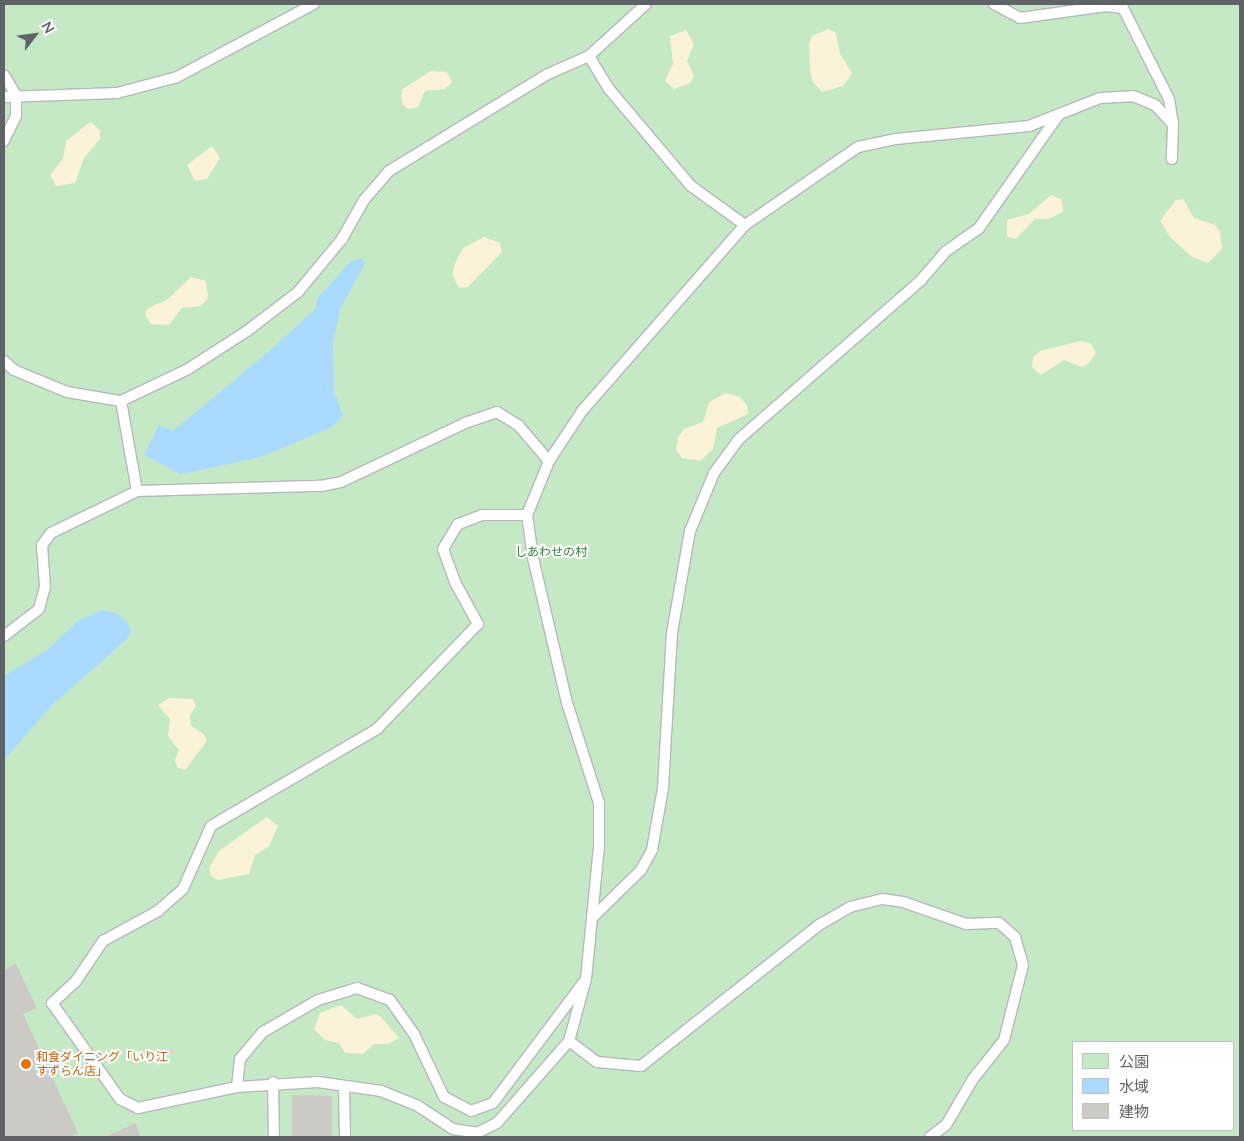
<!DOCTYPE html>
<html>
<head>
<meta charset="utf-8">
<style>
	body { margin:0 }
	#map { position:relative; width:1244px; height:1141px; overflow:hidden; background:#f1efe8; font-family:Lato,"Noto Sans JP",sans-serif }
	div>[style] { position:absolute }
	.green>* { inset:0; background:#c5e8c5 }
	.sand>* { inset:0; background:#fbf3d9 }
	.water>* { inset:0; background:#aadaff }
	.building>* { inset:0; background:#cccac5 }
	.roads { filter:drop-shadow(1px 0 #b5b8bc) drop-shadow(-1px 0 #b5b8bc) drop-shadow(0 1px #b5b8bc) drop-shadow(0 -1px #b5b8bc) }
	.lane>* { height:10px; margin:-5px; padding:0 5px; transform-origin:5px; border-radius:5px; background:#fff }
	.dots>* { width:14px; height:14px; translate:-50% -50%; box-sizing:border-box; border:2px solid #fff; border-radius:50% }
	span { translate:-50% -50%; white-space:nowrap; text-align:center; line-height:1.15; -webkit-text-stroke:4px #fff; paint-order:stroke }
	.park-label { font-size:12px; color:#348238 }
	.food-label { font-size:12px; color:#c56008 }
	.left { translate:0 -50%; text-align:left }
	.frame { position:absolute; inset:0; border:5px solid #5f6368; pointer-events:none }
	.legend { position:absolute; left:1072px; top:1041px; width:162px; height:90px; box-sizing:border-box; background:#fff; border:1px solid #bfc1c3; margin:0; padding:6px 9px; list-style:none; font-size:15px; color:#5f6368 }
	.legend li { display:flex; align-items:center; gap:10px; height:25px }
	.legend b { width:25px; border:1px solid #bfc1c3 }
	.north { position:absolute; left:10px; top:10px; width:50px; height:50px; -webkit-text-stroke:4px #fff; paint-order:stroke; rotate:60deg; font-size:14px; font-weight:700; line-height:20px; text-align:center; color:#5f6368 }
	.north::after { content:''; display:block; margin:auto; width:18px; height:22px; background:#5f6368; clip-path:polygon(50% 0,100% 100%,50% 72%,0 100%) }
</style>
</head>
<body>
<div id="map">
	<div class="green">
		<div style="clip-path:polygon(evenodd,4px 4px,1240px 4px,1240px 1137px,4px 1137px,4px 4px,1073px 1042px,1233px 1042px,1233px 1130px,1073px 1130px,1073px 1042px)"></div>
	</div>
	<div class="sand">
		<div style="clip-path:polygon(829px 29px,836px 33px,840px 54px,852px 73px,843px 86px,822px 92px,813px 82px,810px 70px,809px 43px,812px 36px)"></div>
		<div style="clip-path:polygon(686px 30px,694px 44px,687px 61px,694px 76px,690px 83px,674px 89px,665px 81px,673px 64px,670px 36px)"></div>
		<div style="clip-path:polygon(431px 71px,447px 72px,452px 82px,445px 89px,425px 91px,418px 107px,408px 109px,402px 104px,401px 90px)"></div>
		<div style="clip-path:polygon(90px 122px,100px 130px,100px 139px,84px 158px,75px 183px,56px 186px,50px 175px,63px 159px,66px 141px)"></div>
		<div style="clip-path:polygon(212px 146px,220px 158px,207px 179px,195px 181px,187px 165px)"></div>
		<div style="clip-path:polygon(1051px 195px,1062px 200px,1063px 212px,1048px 219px,1035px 219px,1016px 239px,1007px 237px,1007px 220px,1029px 214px)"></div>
		<div style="clip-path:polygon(1183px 199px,1194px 218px,1215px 225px,1220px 232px,1222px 249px,1208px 263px,1192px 257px,1170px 237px,1160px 221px,1176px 200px)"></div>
		<div style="clip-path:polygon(484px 237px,500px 243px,502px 252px,468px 287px,459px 288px,452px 274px,456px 261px,463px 248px)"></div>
		<div style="clip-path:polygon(191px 277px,206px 281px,208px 298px,201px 306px,182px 308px,169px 325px,151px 324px,145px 315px,147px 309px,168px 299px)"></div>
		<div style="clip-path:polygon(1081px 341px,1091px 344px,1096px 353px,1089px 363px,1082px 367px,1064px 360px,1041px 375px,1032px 367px,1033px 358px,1040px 351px)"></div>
		<div style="clip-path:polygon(726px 393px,740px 397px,747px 405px,748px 414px,717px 428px,713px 449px,700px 461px,682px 458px,676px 450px,678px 437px,684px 429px,703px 422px,709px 402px)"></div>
		<div style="clip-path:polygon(169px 698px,193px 699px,196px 706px,190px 715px,191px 726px,204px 734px,207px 741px,185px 770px,177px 767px,175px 760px,179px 750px,168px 736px,170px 719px,158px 705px)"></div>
		<div style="clip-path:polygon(267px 817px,278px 826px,269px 846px,255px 855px,249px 874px,218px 880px,211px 876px,209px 868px,219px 851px)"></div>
		<div style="clip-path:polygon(341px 1005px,357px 1019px,376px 1014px,381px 1017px,399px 1038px,388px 1044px,374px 1044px,363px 1054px,345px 1053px,339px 1043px,325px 1040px,314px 1029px,320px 1013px)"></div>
	</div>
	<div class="water">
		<div style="clip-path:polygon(361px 258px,365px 263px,340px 310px,333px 343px,334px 391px,343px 415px,332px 427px,261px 457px,187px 473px,180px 474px,144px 455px,159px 425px,173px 431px,274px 347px,316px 308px,317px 299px,351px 261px)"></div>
		<div style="clip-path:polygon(103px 610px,116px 613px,127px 622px,131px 631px,127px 639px,52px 705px,4px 760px,4px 676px,47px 650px,79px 620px)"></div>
	</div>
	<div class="building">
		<div style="clip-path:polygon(16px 964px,37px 1008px,23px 1014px,78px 1133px,69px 1137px,4px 1137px,4px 970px)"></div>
		<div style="clip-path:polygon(292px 1095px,332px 1096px,332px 1137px,292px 1137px)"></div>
		<div style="clip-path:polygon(135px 1123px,141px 1137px,105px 1137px)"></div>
	</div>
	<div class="roads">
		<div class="lane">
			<div style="left:994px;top:4px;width:30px;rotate:28deg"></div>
			<div style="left:1020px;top:18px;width:87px;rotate:-7.9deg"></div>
			<div style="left:1106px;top:6px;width:17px;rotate:7deg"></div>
			<div style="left:1123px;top:8px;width:102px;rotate:63.2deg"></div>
			<div style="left:1169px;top:99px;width:25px;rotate:81deg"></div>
			<div style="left:589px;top:56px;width:39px;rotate:59deg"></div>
			<div style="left:609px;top:89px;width:127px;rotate:49.8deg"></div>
			<div style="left:691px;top:186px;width:67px;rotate:35.8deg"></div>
			<div style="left:745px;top:225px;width:137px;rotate:-34.6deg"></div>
			<div style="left:858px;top:147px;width:39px;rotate:-12deg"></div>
			<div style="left:896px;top:139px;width:134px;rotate:-5.6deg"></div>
			<div style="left:1029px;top:126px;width:76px;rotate:-21.5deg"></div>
			<div style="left:1100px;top:98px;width:33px;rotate:-3deg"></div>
			<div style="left:1133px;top:96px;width:24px;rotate:22deg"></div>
			<div style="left:1155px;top:105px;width:26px;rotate:47deg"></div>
			<div style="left:1173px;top:124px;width:35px;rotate:92deg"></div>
			<div style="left:4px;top:75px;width:23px;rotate:59deg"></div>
			<div style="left:16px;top:95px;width:21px;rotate:90deg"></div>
			<div style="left:16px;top:116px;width:28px;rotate:116deg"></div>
			<div style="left:4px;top:97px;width:113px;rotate:-2deg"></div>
			<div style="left:117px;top:93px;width:62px;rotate:-14.9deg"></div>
			<div style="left:177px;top:77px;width:155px;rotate:-28.1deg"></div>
			<div style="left:4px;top:361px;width:13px;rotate:42deg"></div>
			<div style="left:14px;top:370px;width:57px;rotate:22.5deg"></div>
			<div style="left:67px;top:392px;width:55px;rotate:9.5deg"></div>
			<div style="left:121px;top:401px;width:74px;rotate:-25.5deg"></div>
			<div style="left:188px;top:369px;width:70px;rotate:-32.8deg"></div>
			<div style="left:247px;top:331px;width:64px;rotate:-37.4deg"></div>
			<div style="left:298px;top:292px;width:69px;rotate:-50.3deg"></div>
			<div style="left:342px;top:239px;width:45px;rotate:-60.6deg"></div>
			<div style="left:364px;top:200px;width:38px;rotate:-49deg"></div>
			<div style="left:389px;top:171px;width:186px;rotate:-31.4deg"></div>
			<div style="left:548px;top:74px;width:45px;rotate:-23.7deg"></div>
			<div style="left:589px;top:56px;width:77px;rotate:-42.4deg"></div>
			<div style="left:121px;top:401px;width:91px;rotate:79.9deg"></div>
			<div style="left:527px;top:515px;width:45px;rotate:180deg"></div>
			<div style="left:482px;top:515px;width:26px;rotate:159deg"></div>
			<div style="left:458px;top:524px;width:29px;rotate:121deg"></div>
			<div style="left:443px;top:549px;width:37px;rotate:70deg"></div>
			<div style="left:456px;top:584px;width:46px;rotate:61.2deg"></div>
			<div style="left:478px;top:624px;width:146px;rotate:133.9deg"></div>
			<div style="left:377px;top:729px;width:192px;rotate:149.7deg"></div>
			<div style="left:211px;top:826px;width:69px;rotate:114deg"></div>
			<div style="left:183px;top:889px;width:33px;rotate:139deg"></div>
			<div style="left:158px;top:911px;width:63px;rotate:151.4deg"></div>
			<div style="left:103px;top:941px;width:48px;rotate:124deg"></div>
			<div style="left:76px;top:981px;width:33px;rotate:137deg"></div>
			<div style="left:52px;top:1003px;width:118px;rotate:54.7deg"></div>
			<div style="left:120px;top:1099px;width:20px;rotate:27deg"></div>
			<div style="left:138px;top:1108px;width:101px;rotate:-12deg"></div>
			<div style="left:237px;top:1087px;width:81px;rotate:-3.5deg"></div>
			<div style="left:318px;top:1082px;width:64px;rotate:8.1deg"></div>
			<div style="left:381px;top:1091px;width:40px;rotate:22deg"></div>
			<div style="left:418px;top:1106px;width:42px;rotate:33.3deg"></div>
			<div style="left:453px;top:1129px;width:24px;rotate:9deg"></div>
			<div style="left:477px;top:1133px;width:22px;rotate:-27deg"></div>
			<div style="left:497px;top:1123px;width:109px;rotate:-48.7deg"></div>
			<div style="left:569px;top:1041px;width:64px;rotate:-74.7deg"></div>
			<div style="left:586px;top:979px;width:133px;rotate:-84.4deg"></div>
			<div style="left:599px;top:847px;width:44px;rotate:-90deg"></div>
			<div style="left:599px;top:803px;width:105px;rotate:-107.7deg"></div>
			<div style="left:567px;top:703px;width:149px;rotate:-103.2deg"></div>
			<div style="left:533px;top:558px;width:43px;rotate:-97.9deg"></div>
			<div style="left:527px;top:515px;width:58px;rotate:-67.8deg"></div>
			<div style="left:549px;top:461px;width:60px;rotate:-56.6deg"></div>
			<div style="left:582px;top:411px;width:247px;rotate:-48.8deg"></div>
			<div style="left:4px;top:636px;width:44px;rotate:-37.6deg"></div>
			<div style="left:39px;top:609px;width:23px;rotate:-75deg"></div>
			<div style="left:45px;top:587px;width:42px;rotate:-94.1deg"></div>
			<div style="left:42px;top:545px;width:15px;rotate:-53deg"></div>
			<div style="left:51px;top:533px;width:96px;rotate:-26deg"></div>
			<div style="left:137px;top:491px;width:184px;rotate:-1.6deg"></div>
			<div style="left:321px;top:486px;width:20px;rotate:-11deg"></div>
			<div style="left:341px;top:482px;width:137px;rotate:-25.4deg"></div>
			<div style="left:465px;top:423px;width:34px;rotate:-19deg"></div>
			<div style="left:497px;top:412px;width:26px;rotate:32deg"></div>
			<div style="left:519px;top:426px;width:46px;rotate:49.4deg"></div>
			<div style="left:592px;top:918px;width:69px;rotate:-44.4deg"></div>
			<div style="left:641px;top:870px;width:23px;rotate:-61deg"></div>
			<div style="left:652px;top:850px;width:63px;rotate:-79.9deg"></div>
			<div style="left:663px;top:788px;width:155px;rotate:-86.7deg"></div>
			<div style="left:672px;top:633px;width:104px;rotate:-80deg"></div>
			<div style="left:690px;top:531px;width:63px;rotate:-67.5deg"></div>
			<div style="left:714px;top:473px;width:42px;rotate:-53.7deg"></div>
			<div style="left:739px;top:439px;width:242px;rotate:-41.1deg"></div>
			<div style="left:921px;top:280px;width:37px;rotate:-49deg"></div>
			<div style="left:945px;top:252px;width:42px;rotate:-35.2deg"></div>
			<div style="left:979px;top:228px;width:139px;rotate:-54.9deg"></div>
			<div style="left:569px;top:1041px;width:35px;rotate:37deg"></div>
			<div style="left:597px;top:1062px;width:44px;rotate:5.2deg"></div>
			<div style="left:641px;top:1066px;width:227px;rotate:-38.4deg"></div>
			<div style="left:819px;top:925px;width:36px;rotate:-30deg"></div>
			<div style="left:850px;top:907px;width:33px;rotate:-14deg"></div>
			<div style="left:882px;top:899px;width:21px;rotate:8deg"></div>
			<div style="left:903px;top:902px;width:67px;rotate:19.2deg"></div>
			<div style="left:966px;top:924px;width:33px;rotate:-2deg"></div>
			<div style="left:999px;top:923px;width:21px;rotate:41deg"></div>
			<div style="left:1015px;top:937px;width:29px;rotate:74deg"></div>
			<div style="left:1023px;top:965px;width:77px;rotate:104.2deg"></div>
			<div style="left:1004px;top:1040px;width:50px;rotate:128.5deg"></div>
			<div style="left:973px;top:1079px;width:53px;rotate:120.4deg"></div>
			<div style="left:946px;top:1125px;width:20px;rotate:143deg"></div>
			<div style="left:273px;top:1082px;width:55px;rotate:89deg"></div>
			<div style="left:344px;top:1086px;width:51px;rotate:88.9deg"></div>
			<div style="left:237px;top:1087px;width:28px;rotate:-84deg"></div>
			<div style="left:240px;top:1059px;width:35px;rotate:-50deg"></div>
			<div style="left:263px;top:1032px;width:64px;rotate:-30.2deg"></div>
			<div style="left:318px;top:1000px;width:41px;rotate:-17.1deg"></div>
			<div style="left:357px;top:988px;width:35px;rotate:20deg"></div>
			<div style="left:390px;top:1000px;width:42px;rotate:54.8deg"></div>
			<div style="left:414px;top:1034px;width:70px;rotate:64.5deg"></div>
			<div style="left:444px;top:1097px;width:30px;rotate:27deg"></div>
			<div style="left:471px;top:1111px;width:23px;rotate:-20deg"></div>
			<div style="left:493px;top:1103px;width:150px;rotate:-53.1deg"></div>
		</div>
	</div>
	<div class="dots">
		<div style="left:26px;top:1064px;background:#e8710a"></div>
	</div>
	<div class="park-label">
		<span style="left:551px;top:552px">しあわせの村</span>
	</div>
	<div class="food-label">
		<span class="left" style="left:36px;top:1064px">和食ダイニング「いり江<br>すずらん店」</span>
	</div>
	<div class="frame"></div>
	<ul class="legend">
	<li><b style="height:14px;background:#c5e8c5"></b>公園</li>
	<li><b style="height:14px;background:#aadaff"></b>水域</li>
	<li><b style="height:14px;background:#cccac5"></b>建物</li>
	</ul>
	<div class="north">N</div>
</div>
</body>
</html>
